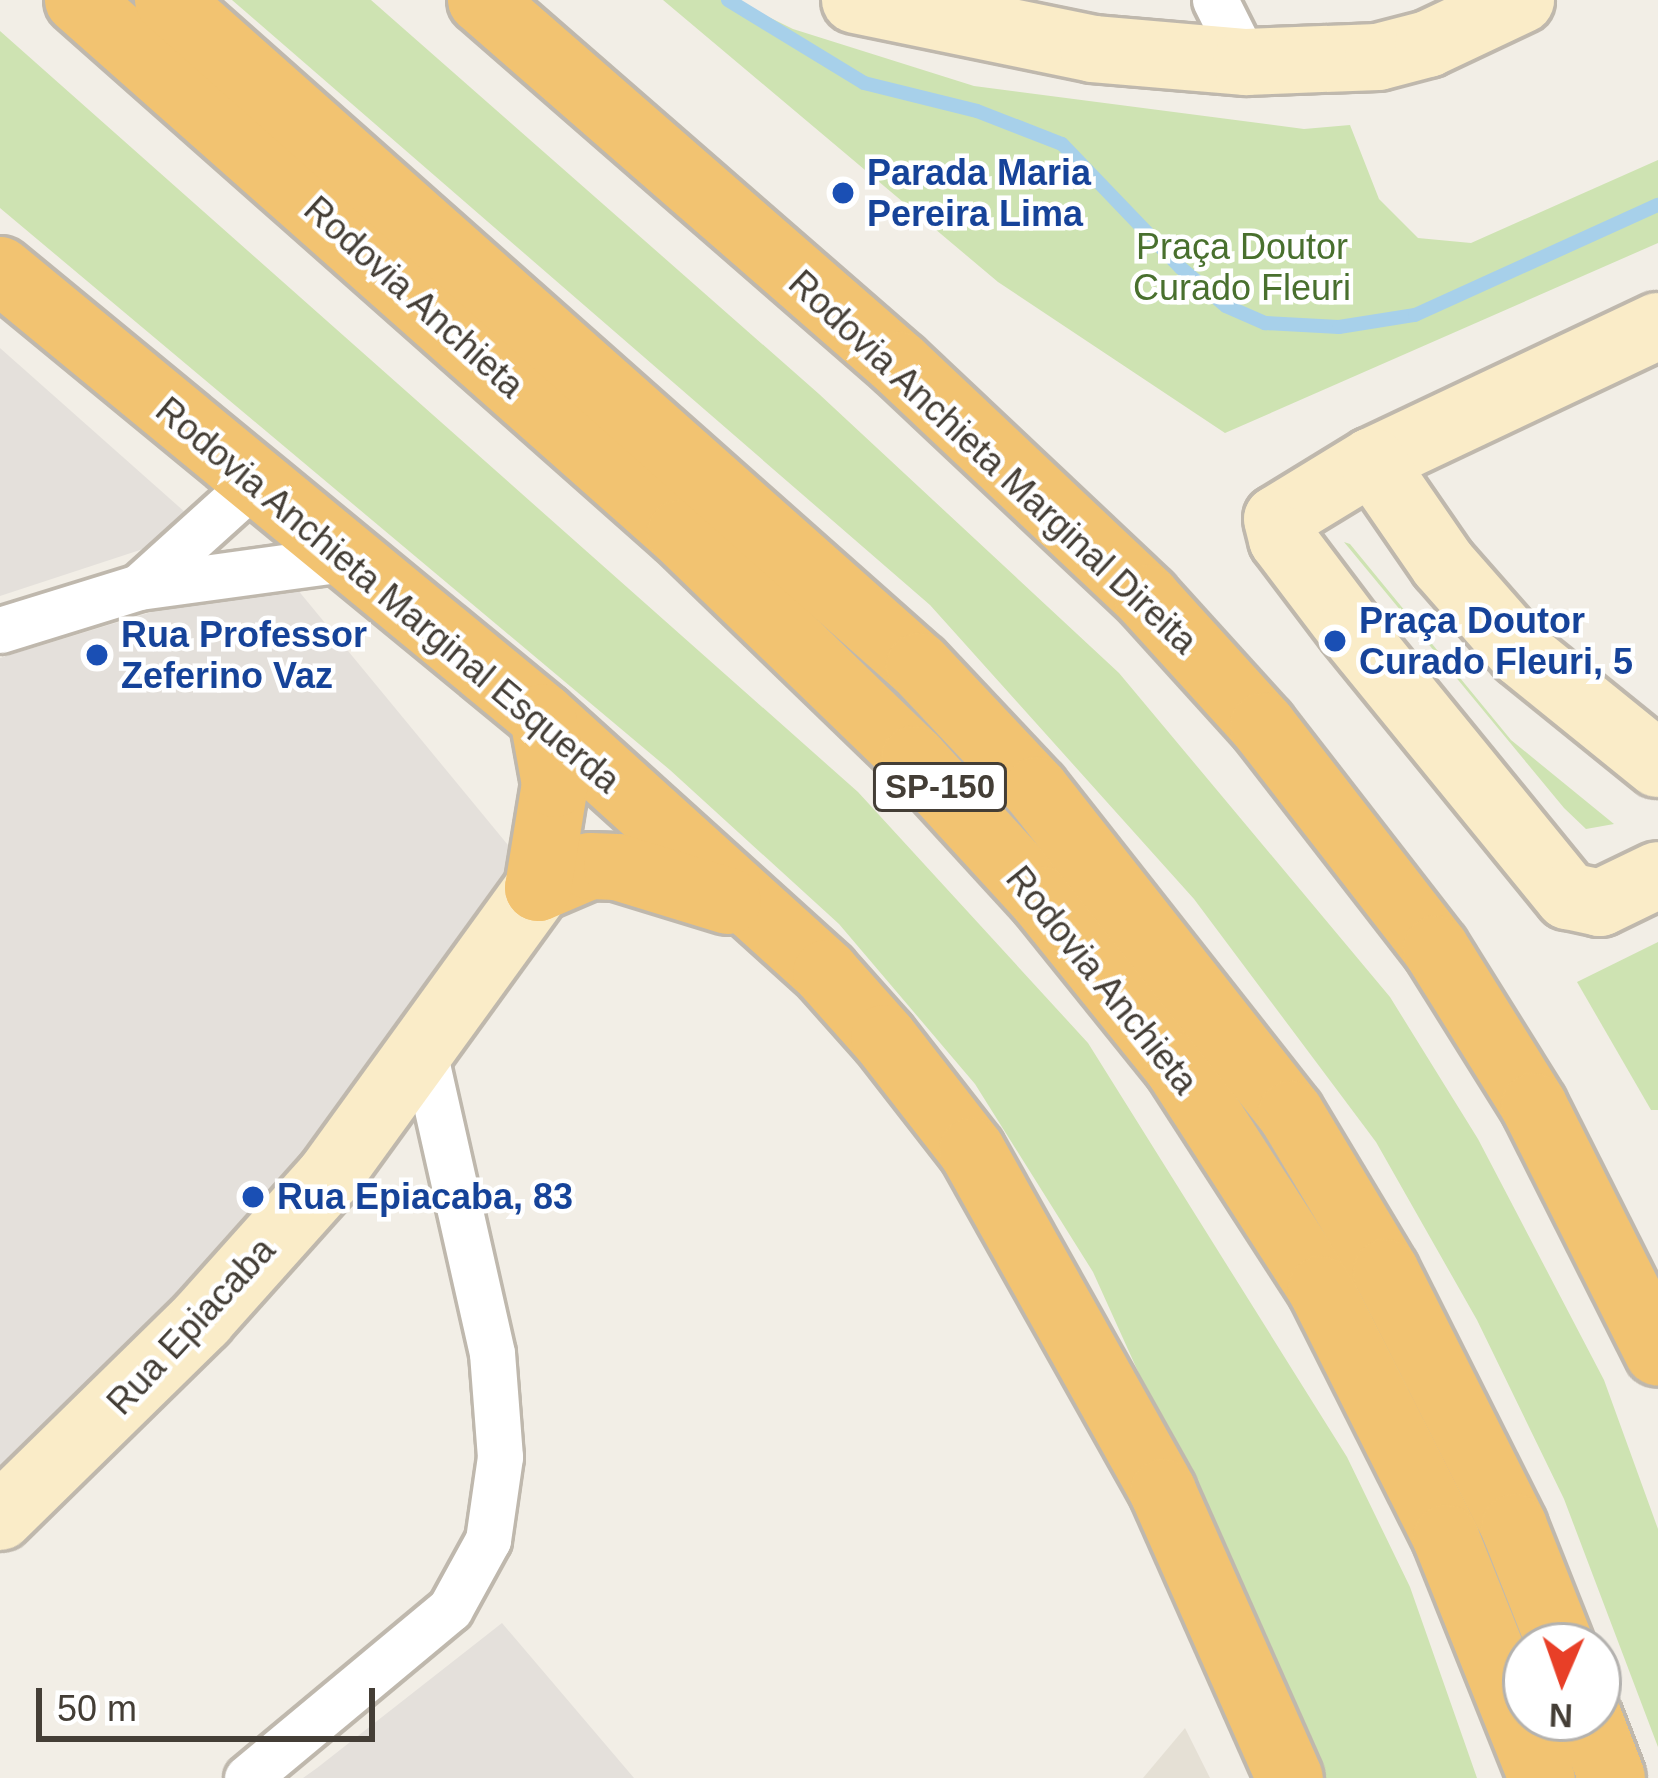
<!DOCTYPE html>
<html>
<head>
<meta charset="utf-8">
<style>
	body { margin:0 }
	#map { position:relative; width:1658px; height:1778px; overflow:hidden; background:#f2eee6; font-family:Arial,sans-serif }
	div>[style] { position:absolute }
	.residential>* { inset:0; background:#e5e0d5 }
	.industrial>* { inset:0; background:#e4e0db }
	.green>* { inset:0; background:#cee3b2 }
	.stream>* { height:14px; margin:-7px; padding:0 7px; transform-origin:7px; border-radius:7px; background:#a7d0ea }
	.roads { filter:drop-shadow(3px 0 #bfb8ad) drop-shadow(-3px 0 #bfb8ad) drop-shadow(0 3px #bfb8ad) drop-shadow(0 -3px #bfb8ad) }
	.street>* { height:45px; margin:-22.5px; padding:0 22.5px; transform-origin:22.5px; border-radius:22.5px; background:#fff }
	.secondary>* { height:66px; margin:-33px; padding:0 33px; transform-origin:33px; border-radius:33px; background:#faecc8 }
	.highway>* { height:66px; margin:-33px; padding:0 33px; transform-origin:33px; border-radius:33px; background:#f2c371 }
	.dots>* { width:33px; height:33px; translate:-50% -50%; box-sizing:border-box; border:6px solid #fff; border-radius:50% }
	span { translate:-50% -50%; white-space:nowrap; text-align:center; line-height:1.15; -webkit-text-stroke:9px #fff; paint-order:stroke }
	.shield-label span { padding:3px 9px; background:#fff; border:3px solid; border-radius:9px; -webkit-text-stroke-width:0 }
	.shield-label { font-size:33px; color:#443e36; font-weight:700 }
	.transit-label { font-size:36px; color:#164399; font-weight:700 }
	.left { translate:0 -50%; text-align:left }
	.park-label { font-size:36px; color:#49702e }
	.street-label { font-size:36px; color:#443e36 }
	.north { position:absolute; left:1502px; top:1622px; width:120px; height:120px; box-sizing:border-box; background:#fff; border:3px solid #b4b2af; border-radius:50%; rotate:182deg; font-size:33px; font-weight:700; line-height:48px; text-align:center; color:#443e36 }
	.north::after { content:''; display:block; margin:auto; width:42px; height:54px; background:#e83f27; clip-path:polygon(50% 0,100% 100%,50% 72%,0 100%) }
	.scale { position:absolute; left:36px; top:1688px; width:339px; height:54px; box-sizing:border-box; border:6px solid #443e36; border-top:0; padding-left:15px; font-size:36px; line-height:42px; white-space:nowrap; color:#443e36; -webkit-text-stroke:9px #fff; paint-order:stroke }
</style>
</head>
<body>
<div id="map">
	<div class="residential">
		<div style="clip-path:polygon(1185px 1728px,1210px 1778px,1143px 1778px)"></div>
	</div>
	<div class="industrial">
		<div style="clip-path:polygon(0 348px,204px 529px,0 596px)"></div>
		<div style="clip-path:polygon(283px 572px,517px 856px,503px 925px,22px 1484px,0 1499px,0 658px)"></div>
		<div style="clip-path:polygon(502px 1623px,634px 1778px,303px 1778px,317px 1768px)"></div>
	</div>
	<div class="green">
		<div style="clip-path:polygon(232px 0,371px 0,819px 394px,1119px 673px,1390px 997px,1478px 1139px,1604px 1380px,1658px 1529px,1658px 1747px,1564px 1499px,1477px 1320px,1376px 1142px,1194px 899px,930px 605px)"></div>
		<div style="clip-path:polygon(663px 0,734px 0,793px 29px,974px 86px,1304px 129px,1350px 125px,1379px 199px,1418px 238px,1471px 243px,1658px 160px,1658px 243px,1225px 433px,998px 282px)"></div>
		<div style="clip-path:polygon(0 31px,858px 792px,1088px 1043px,1347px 1457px,1410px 1587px,1477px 1778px,1322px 1778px,1093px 1272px,975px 1084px,839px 924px,670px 770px,0 208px)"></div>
		<div style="clip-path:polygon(1344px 542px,1350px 544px,1511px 740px,1614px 824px,1586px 829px,1564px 808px)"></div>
		<div style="clip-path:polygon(1658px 942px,1658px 1110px,1651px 1110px,1577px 982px)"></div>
	</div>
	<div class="stream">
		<div style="left:728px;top:0;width:159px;rotate:31.4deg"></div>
		<div style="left:864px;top:83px;width:116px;rotate:13.9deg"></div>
		<div style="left:977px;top:111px;width:91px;rotate:21.2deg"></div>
		<div style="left:1062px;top:144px;width:172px;rotate:46.2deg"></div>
		<div style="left:1181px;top:268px;width:59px;rotate:40.2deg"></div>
		<div style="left:1226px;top:306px;width:43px;rotate:23.6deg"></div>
		<div style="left:1265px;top:323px;width:74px;rotate:3.1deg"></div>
		<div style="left:1339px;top:327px;width:77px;rotate:-9deg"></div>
		<div style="left:1415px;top:315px;width:267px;rotate:-24.4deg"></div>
	</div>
	<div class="roads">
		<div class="street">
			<div style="left:1215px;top:0;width:69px;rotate:63.4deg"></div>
			<div style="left:141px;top:585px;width:152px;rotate:-42.1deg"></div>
			<div style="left:0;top:630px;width:145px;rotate:-17.2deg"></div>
			<div style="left:139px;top:587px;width:207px;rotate:-7.8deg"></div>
			<div style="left:247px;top:1778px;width:264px;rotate:-39.8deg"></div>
			<div style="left:450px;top:1609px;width:79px;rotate:-61.2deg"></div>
			<div style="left:488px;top:1540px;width:84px;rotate:-81.8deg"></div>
			<div style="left:500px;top:1457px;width:104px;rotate:-94.4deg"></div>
			<div style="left:492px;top:1353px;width:309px;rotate:-102.7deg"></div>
		</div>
		<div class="secondary">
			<div style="left:855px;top:0;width:243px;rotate:11.6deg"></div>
			<div style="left:1093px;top:49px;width:154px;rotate:4.9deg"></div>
			<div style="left:1246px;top:62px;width:132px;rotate:-2.2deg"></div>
			<div style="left:1378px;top:57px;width:52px;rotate:-14.6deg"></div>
			<div style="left:1428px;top:44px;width:103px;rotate:-25.3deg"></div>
			<div style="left:1658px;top:326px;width:316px;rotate:154.7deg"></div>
			<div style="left:1372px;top:461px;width:111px;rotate:148.6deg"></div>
			<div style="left:1277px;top:519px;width:21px;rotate:76deg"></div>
			<div style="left:1282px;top:539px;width:113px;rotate:52.9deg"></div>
			<div style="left:1350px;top:629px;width:345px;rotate:50.8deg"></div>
			<div style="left:1568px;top:896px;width:33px;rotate:12deg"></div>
			<div style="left:1600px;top:903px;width:64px;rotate:-25.8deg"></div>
			<div style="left:1372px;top:461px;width:125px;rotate:55.4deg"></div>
			<div style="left:1443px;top:564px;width:120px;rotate:48.7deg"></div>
			<div style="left:1522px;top:654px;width:175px;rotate:39deg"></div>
			<div style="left:0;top:1517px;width:283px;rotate:-44.4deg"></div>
			<div style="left:202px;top:1319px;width:191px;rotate:-48.2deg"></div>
			<div style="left:329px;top:1177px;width:357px;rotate:-54.1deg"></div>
		</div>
		<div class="highway">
			<div style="left:78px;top:0;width:804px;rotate:41.52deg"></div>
			<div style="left:680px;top:533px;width:325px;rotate:44deg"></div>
			<div style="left:914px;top:759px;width:191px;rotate:47.5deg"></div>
			<div style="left:1043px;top:900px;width:213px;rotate:51.1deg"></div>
			<div style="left:1177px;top:1066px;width:265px;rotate:57.1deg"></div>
			<div style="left:1321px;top:1289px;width:279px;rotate:63.3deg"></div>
			<div style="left:1446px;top:1538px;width:258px;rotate:68.2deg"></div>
			<div style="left:168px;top:0;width:1004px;rotate:41.57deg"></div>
			<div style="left:919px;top:666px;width:170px;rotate:46.7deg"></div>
			<div style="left:1036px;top:790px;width:412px;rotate:51.8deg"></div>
			<div style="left:1291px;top:1114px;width:184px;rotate:59deg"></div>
			<div style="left:1386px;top:1272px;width:285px;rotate:63.3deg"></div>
			<div style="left:1514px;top:1527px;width:128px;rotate:68.4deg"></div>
			<div style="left:481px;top:0;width:556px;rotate:41.06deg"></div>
			<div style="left:900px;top:365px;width:340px;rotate:43.3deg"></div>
			<div style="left:1147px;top:598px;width:173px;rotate:47.8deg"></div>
			<div style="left:1263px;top:726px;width:282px;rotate:52.2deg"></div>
			<div style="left:1436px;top:949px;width:185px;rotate:58deg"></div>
			<div style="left:1534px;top:1106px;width:276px;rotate:63.3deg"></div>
			<div style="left:0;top:270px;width:703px;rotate:39.46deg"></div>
			<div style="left:543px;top:717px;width:382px;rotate:42.1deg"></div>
			<div style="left:826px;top:973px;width:87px;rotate:48.3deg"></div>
			<div style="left:884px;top:1038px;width:143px;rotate:52.1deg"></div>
			<div style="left:972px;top:1151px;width:391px;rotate:60.7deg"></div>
			<div style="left:1163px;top:1492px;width:313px;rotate:66.1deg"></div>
			<div style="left:538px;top:888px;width:56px;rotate:-22.9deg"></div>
			<div style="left:590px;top:866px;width:27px;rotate:2deg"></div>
			<div style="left:617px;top:867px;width:116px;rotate:17deg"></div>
			<div style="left:538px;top:888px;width:105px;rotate:-80.7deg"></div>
			<div style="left:555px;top:784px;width:68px;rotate:-100.2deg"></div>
			<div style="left:1589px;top:1718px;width:64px;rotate:69deg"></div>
		</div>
	</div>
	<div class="dots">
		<div style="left:843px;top:193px;background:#1a4fb4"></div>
		<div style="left:1335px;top:641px;background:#1a4fb4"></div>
		<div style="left:97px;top:655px;background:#1a4fb4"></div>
		<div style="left:253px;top:1197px;background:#1a4fb4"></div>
	</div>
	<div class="shield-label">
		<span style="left:940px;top:787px">SP-150</span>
	</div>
	<div class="transit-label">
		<span class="left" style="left:867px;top:193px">Parada Maria<br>Pereira Lima</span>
		<span class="left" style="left:1359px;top:641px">Praça Doutor<br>Curado Fleuri, 5</span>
		<span class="left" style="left:121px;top:655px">Rua Professor<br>Zeferino Vaz</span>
		<span class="left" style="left:277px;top:1197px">Rua Epiacaba, 83</span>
	</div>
	<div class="park-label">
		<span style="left:1242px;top:267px">Praça Doutor<br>Curado Fleuri</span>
	</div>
	<div class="street-label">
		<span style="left:414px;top:297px;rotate:42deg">Rodovia Anchieta</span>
		<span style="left:993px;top:462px;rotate:43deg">Rodovia Anchieta Marginal Direita</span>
		<span style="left:388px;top:595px;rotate:40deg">Rodovia Anchieta Marginal Esquerda</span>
		<span style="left:1102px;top:980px;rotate:51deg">Rodovia Anchieta</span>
		<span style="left:191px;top:1326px;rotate:-47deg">Rua Epiacaba</span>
	</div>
	<div class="north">N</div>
	<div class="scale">50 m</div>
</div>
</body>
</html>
